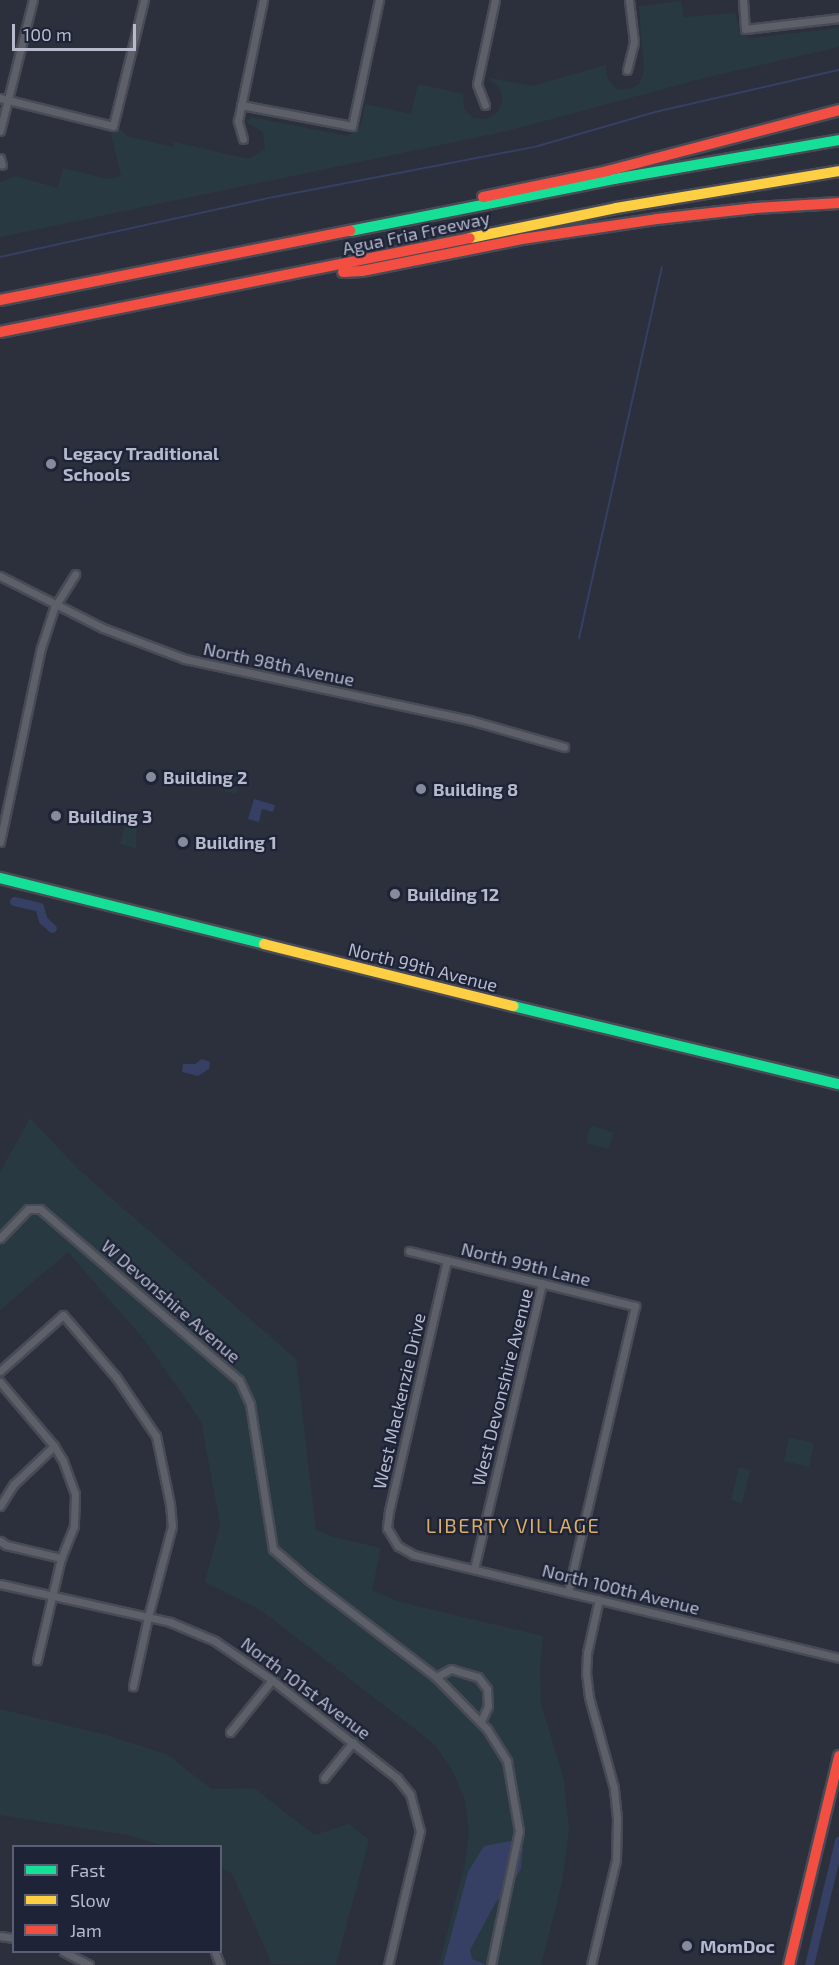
<!DOCTYPE html>
<html>
<head>
<meta charset="utf-8">
<style>
	body { margin:0 }
	#map { position:relative; width:839px; height:1965px; overflow:hidden; background:#2b303c; font-family:"Exo 2",sans-serif }
	div>[style] { position:absolute }
	.green>* { inset:0; background:#283942 }
	.water>* { inset:0; background:#363f64 }
	.stream>* { height:2px; margin:-1px; padding:0 1px; transform-origin:1px; border-radius:1px; background:#363f64 }
	.canal>* { height:9px; margin:-4.5px; padding:0 4.5px; transform-origin:4.5px; border-radius:4.5px; background:#363f64 }
	.roads { filter:drop-shadow(2px 0 #484b55) drop-shadow(-2px 0 #484b55) drop-shadow(0 2px #484b55) drop-shadow(0 -2px #484b55) }
	.street>* { height:7px; margin:-3.5px; padding:0 3.5px; transform-origin:3.5px; border-radius:3.5px; background:#5d5f69 }
	.fast>* { height:10px; margin:-5px; padding:0 5px; transform-origin:5px; border-radius:5px; background:#16e098 }
	.slow>* { height:10px; margin:-5px; padding:0 5px; transform-origin:5px; border-radius:5px; background:#ffcf43 }
	.jam>* { height:10px; margin:-5px; padding:0 5px; transform-origin:5px; border-radius:5px; background:#f24e42 }
	.dots>* { width:16px; height:16px; translate:-50% -50%; box-sizing:border-box; border:3px solid #1e2337; border-radius:50% }
	span { translate:-50% -50%; white-space:nowrap; text-align:center; line-height:1.15; -webkit-text-stroke:4.5px #1e2337; paint-order:stroke }
	.street-label { font-size:18px; color:#b7bacc }
	.poi-label { font-size:18px; color:#b7bacc; font-weight:700 }
	.left { translate:0 -50%; text-align:left }
	.neighbourhood-label { font-size:20px; color:#d9b065; letter-spacing:1.5px }
	.legend { position:absolute; left:12px; top:1845px; width:210px; height:108px; box-sizing:border-box; background:#1e2337; border:2px solid #5b5f73; margin:0; padding:8px 10px; list-style:none; font-size:18px; color:#b7bacc }
	.legend li { display:flex; align-items:center; gap:12px; height:30px }
	.legend b { width:30px; border:2px solid #5b5f73 }
	.scale { position:absolute; left:12px; top:24px; width:124px; height:27px; box-sizing:border-box; border:3px solid #b7bacc; border-top:0; padding-left:8px; font-size:18px; line-height:21px; white-space:nowrap; color:#b7bacc; -webkit-text-stroke:4px #1e2337; paint-order:stroke }
</style>
</head>
<body>
<div id="map">
	<div class="green">
		<div style="clip-path:polygon(681px 1px,684px 17px,735px 13px,740px 32px,751px 38px,839px 28px,839px 47px,704px 78px,507px 131px,0 237px,0 182px,16px 176px,58px 188px,63px 168px,107px 179px,121px 176px,111px 134px,120px 128px,127px 136px,173px 147px,174px 142px,249px 159px,265px 149px,263px 132px,246px 122px,252px 117px,347px 136px,357px 131px,361px 124px,365px 104px,411px 114px,418px 84px,463px 94px,464px 108px,469px 114px,474px 118px,486px 119px,497px 113px,503px 100px,499px 87px,487px 77px,531px 86px,606px 65px,606px 74px,613px 86px,619px 90px,632px 88px,640px 83px,644px 71px,639px 6px)"></div>
		<div style="clip-path:polygon(229px 770px,242px 773px,236px 794px,224px 791px)"></div>
		<div style="clip-path:polygon(127px 817px,137px 820px,136px 848px,120px 844px)"></div>
		<div style="clip-path:polygon(30px 1118px,78px 1169px,296px 1359px,316px 1530px,333px 1537px,381px 1548px,372px 1590px,396px 1601px,543px 1636px,540px 1668px,541px 1704px,564px 1780px,569px 1831px,562px 1882px,541px 1965px,439px 1965px,465px 1863px,469px 1833px,465px 1800px,452px 1770px,434px 1744px,261px 1610px,205px 1582px,220px 1525px,201px 1421px,146px 1342px,68px 1252px,0 1310px,0 1172px)"></div>
		<div style="clip-path:polygon(595px 1126px,613px 1133px,609px 1149px,586px 1143px,590px 1127px)"></div>
		<div style="clip-path:polygon(789px 1437px,814px 1443px,809px 1467px,784px 1461px)"></div>
		<div style="clip-path:polygon(739px 1467px,750px 1470px,742px 1503px,731px 1500px)"></div>
		<div style="clip-path:polygon(0 1709px,106px 1735px,166px 1754px,212px 1789px,254px 1788px,314px 1835px,349px 1824px,369px 1840px,336px 1965px,272px 1964px,232px 1874px,221px 1867px,220px 1846px,165px 1846px,127px 1835px,0 1815px)"></div>
	</div>
	<div class="water">
		<div style="clip-path:polygon(254px 799px,275px 805px,273px 812px,262px 809px,259px 822px,248px 819px)"></div>
		<div style="clip-path:polygon(202px 1059px,210px 1062px,209px 1069px,198px 1076px,182px 1072px,183px 1064px,195px 1064px)"></div>
		<div style="clip-path:polygon(510px 1841px,519px 1843px,523px 1848px,521px 1869px,507px 1891px,496px 1902px,470px 1950px,472px 1959px,487px 1965px,443px 1965px,468px 1872px,484px 1846px)"></div>
	</div>
	<div class="stream">
		<div style="left:0;top:257px;width:280px;rotate:-12.4deg"></div>
		<div style="left:274px;top:197px;width:269px;rotate:-10.9deg"></div>
		<div style="left:538px;top:146px;width:122px;rotate:-16.2deg"></div>
		<div style="left:655px;top:112px;width:189px;rotate:-12.9deg"></div>
		<div style="left:579px;top:638px;width:380px;rotate:-77.4deg"></div>
	</div>
	<div class="canal">
		<div style="left:14px;top:901px;width:26px;rotate:13deg"></div>
		<div style="left:39px;top:907px;width:14px;rotate:73deg"></div>
		<div style="left:43px;top:920px;width:12px;rotate:42deg"></div>
		<div style="left:809px;top:1965px;width:128px;rotate:-76.4deg"></div>
	</div>
	<div class="roads">
		<div class="street">
			<div style="left:743px;top:0;width:29px;rotate:86deg"></div>
			<div style="left:745px;top:29px;width:95px;rotate:-6.7deg"></div>
			<div style="left:627px;top:70px;width:29px;rotate:-76deg"></div>
			<div style="left:634px;top:42px;width:42px;rotate:-96.8deg"></div>
			<div style="left:0;top:98px;width:116px;rotate:13.9deg"></div>
			<div style="left:113px;top:126px;width:130px;rotate:-76.2deg"></div>
			<div style="left:241px;top:105px;width:113px;rotate:10.7deg"></div>
			<div style="left:352px;top:126px;width:129px;rotate:-77.9deg"></div>
			<div style="left:485px;top:105px;width:22px;rotate:-111deg"></div>
			<div style="left:477px;top:84px;width:86px;rotate:-77.9deg"></div>
			<div style="left:0;top:131px;width:135px;rotate:-75.9deg"></div>
			<div style="left:243px;top:139px;width:19px;rotate:-106deg"></div>
			<div style="left:238px;top:121px;width:124px;rotate:-78.3deg"></div>
			<div style="left:0;top:158px;width:7px;rotate:74deg"></div>
			<div style="left:0;top:576px;width:115px;rotate:26.8deg"></div>
			<div style="left:103px;top:628px;width:88px;rotate:20.7deg"></div>
			<div style="left:185px;top:659px;width:291px;rotate:12.1deg"></div>
			<div style="left:470px;top:720px;width:98px;rotate:16deg"></div>
			<div style="left:0;top:842px;width:198px;rotate:-78.1deg"></div>
			<div style="left:41px;top:648px;width:42px;rotate:-72deg"></div>
			<div style="left:54px;top:608px;width:40px;rotate:-58deg"></div>
			<div style="left:0;top:1238px;width:40px;rotate:-46deg"></div>
			<div style="left:28px;top:1209px;width:12px"></div>
			<div style="left:40px;top:1209px;width:262px;rotate:40.7deg"></div>
			<div style="left:239px;top:1380px;width:26px;rotate:65deg"></div>
			<div style="left:250px;top:1404px;width:147px;rotate:81deg"></div>
			<div style="left:273px;top:1549px;width:48px;rotate:40.7deg"></div>
			<div style="left:309px;top:1580px;width:160px;rotate:37.4deg"></div>
			<div style="left:436px;top:1677px;width:73px;rotate:45.6deg"></div>
			<div style="left:487px;top:1729px;width:38px;rotate:58deg"></div>
			<div style="left:507px;top:1761px;width:71px;rotate:80.3deg"></div>
			<div style="left:519px;top:1831px;width:137px;rotate:101.8deg"></div>
			<div style="left:409px;top:1251px;width:233px;rotate:13.7deg"></div>
			<div style="left:635px;top:1306px;width:294px;rotate:103.2deg"></div>
			<div style="left:447px;top:1260px;width:258px;rotate:103deg"></div>
			<div style="left:389px;top:1511px;width:17px;rotate:97deg"></div>
			<div style="left:387px;top:1528px;width:21px;rotate:59deg"></div>
			<div style="left:398px;top:1546px;width:18px;rotate:29deg"></div>
			<div style="left:414px;top:1555px;width:437px;rotate:13.6deg"></div>
			<div style="left:0;top:1371px;width:84px;rotate:-41.6deg"></div>
			<div style="left:63px;top:1315px;width:82px;rotate:49.5deg"></div>
			<div style="left:116px;top:1377px;width:71px;rotate:55.9deg"></div>
			<div style="left:156px;top:1436px;width:69px;rotate:78.4deg"></div>
			<div style="left:170px;top:1504px;width:22px;rotate:85deg"></div>
			<div style="left:172px;top:1526px;width:94px;rotate:104.8deg"></div>
			<div style="left:148px;top:1617px;width:71px;rotate:102.3deg"></div>
			<div style="left:0;top:1382px;width:84px;rotate:49.8deg"></div>
			<div style="left:54px;top:1446px;width:17px;rotate:59deg"></div>
			<div style="left:63px;top:1461px;width:35px;rotate:70deg"></div>
			<div style="left:75px;top:1494px;width:32px;rotate:92deg"></div>
			<div style="left:74px;top:1526px;width:35px;rotate:112deg"></div>
			<div style="left:61px;top:1558px;width:105px;rotate:103.2deg"></div>
			<div style="left:0;top:1506px;width:26px;rotate:-58deg"></div>
			<div style="left:14px;top:1484px;width:55px;rotate:-43.5deg"></div>
			<div style="left:0;top:1541px;width:7px;rotate:34deg"></div>
			<div style="left:6px;top:1545px;width:57px;rotate:13.3deg"></div>
			<div style="left:474px;top:1569px;width:294px;rotate:-76.6deg"></div>
			<div style="left:0;top:1584px;width:174px;rotate:12.6deg"></div>
			<div style="left:170px;top:1622px;width:49px;rotate:22.9deg"></div>
			<div style="left:215px;top:1641px;width:69px;rotate:34.4deg"></div>
			<div style="left:272px;top:1680px;width:159px;rotate:38.1deg"></div>
			<div style="left:397px;top:1778px;width:21px;rotate:51deg"></div>
			<div style="left:410px;top:1794px;width:38px;rotate:75deg"></div>
			<div style="left:420px;top:1831px;width:138px;rotate:103.4deg"></div>
			<div style="left:436px;top:1677px;width:17px;rotate:-28deg"></div>
			<div style="left:451px;top:1669px;width:28px;rotate:17deg"></div>
			<div style="left:478px;top:1677px;width:15px;rotate:53deg"></div>
			<div style="left:487px;top:1689px;width:17px;rotate:87deg"></div>
			<div style="left:488px;top:1706px;width:17px;rotate:115deg"></div>
			<div style="left:230px;top:1732px;width:67px;rotate:-51.1deg"></div>
			<div style="left:324px;top:1778px;width:46px;rotate:-51.1deg"></div>
			<div style="left:0;top:1936px;width:14px;rotate:8deg"></div>
			<div style="left:64px;top:1952px;width:28px;rotate:27deg"></div>
			<div style="left:215px;top:1952px;width:14px;rotate:69deg"></div>
			<div style="left:591px;top:1965px;width:108px;rotate:-76.6deg"></div>
			<div style="left:616px;top:1860px;width:42px;rotate:-88.6deg"></div>
			<div style="left:617px;top:1818px;width:30px;rotate:-96deg"></div>
			<div style="left:614px;top:1788px;width:94px;rotate:-105.4deg"></div>
			<div style="left:589px;top:1697px;width:24px;rotate:-97deg"></div>
			<div style="left:586px;top:1673px;width:20px;rotate:-87deg"></div>
			<div style="left:587px;top:1653px;width:55px;rotate:-77.5deg"></div>
		</div>
		<div class="fast">
			<div style="left:350px;top:231px;width:269px;rotate:-11.1deg"></div>
			<div style="left:614px;top:179px;width:228px;rotate:-9.8deg"></div>
			<div style="left:0;top:878px;width:272px;rotate:14deg"></div>
			<div style="left:513px;top:1006px;width:335px;rotate:13.5deg"></div>
		</div>
		<div class="slow">
			<div style="left:470px;top:238px;width:149px;rotate:-11.6deg"></div>
			<div style="left:616px;top:208px;width:226px;rotate:-9.4deg"></div>
			<div style="left:264px;top:944px;width:257px;rotate:14deg"></div>
		</div>
		<div class="jam">
			<div style="left:483px;top:197px;width:127px;rotate:-11.8deg"></div>
			<div style="left:607px;top:171px;width:240px;rotate:-14.7deg"></div>
			<div style="left:343px;top:272px;width:19px;rotate:-3deg"></div>
			<div style="left:362px;top:271px;width:163px;rotate:-11.3deg"></div>
			<div style="left:522px;top:239px;width:136px;rotate:-8.4deg"></div>
			<div style="left:657px;top:219px;width:99px;rotate:-6.4deg"></div>
			<div style="left:755px;top:208px;width:84px;rotate:-3.4deg"></div>
			<div style="left:0;top:300px;width:357px;rotate:-11.2deg"></div>
			<div style="left:0;top:332px;width:479px;rotate:-11.3deg"></div>
			<div style="left:789px;top:1965px;width:215px;rotate:-76.5deg"></div>
		</div>
	</div>
	<div class="dots">
		<div style="left:51px;top:464px;background:#868a9a"></div>
		<div style="left:151px;top:777px;background:#868a9a"></div>
		<div style="left:421px;top:789px;background:#868a9a"></div>
		<div style="left:56px;top:816px;background:#868a9a"></div>
		<div style="left:183px;top:842px;background:#868a9a"></div>
		<div style="left:395px;top:894px;background:#868a9a"></div>
		<div style="left:687px;top:1946px;background:#868a9a"></div>
	</div>
	<div class="street-label">
		<span style="left:416px;top:233px;rotate:-12deg">Agua Fria Freeway</span>
		<span style="left:279px;top:664px;rotate:12deg">North 98th Avenue</span>
		<span style="left:423px;top:967px;rotate:14deg">North 99th Avenue</span>
		<span style="left:526px;top:1264px;rotate:14deg">North 99th Lane</span>
		<span style="left:171px;top:1301px;rotate:41deg">W Devonshire Avenue</span>
		<span style="left:502px;top:1387px;rotate:-76deg">West Devonshire Avenue</span>
		<span style="left:399px;top:1401px;rotate:-77deg">West Mackenzie Drive</span>
		<span style="left:621px;top:1589px;rotate:14deg">North 100th Avenue</span>
		<span style="left:306px;top:1688px;rotate:37deg">North 101st Avenue</span>
	</div>
	<div class="poi-label">
		<span class="left" style="left:63px;top:464px">Legacy Traditional<br>Schools</span>
		<span class="left" style="left:163px;top:777px">Building 2</span>
		<span class="left" style="left:433px;top:789px">Building 8</span>
		<span class="left" style="left:68px;top:816px">Building 3</span>
		<span class="left" style="left:195px;top:842px">Building 1</span>
		<span class="left" style="left:407px;top:894px">Building 12</span>
		<span class="left" style="left:700px;top:1946px">MomDoc</span>
	</div>
	<div class="neighbourhood-label">
		<span style="left:513px;top:1525px">LIBERTY VILLAGE</span>
	</div>
	<ul class="legend">
	<li><b style="height:8px;background:#16e098"></b>Fast</li>
	<li><b style="height:8px;background:#ffcf43"></b>Slow</li>
	<li><b style="height:8px;background:#f24e42"></b>Jam</li>
	</ul>
	<div class="scale">100 m</div>
</div>
</body>
</html>
